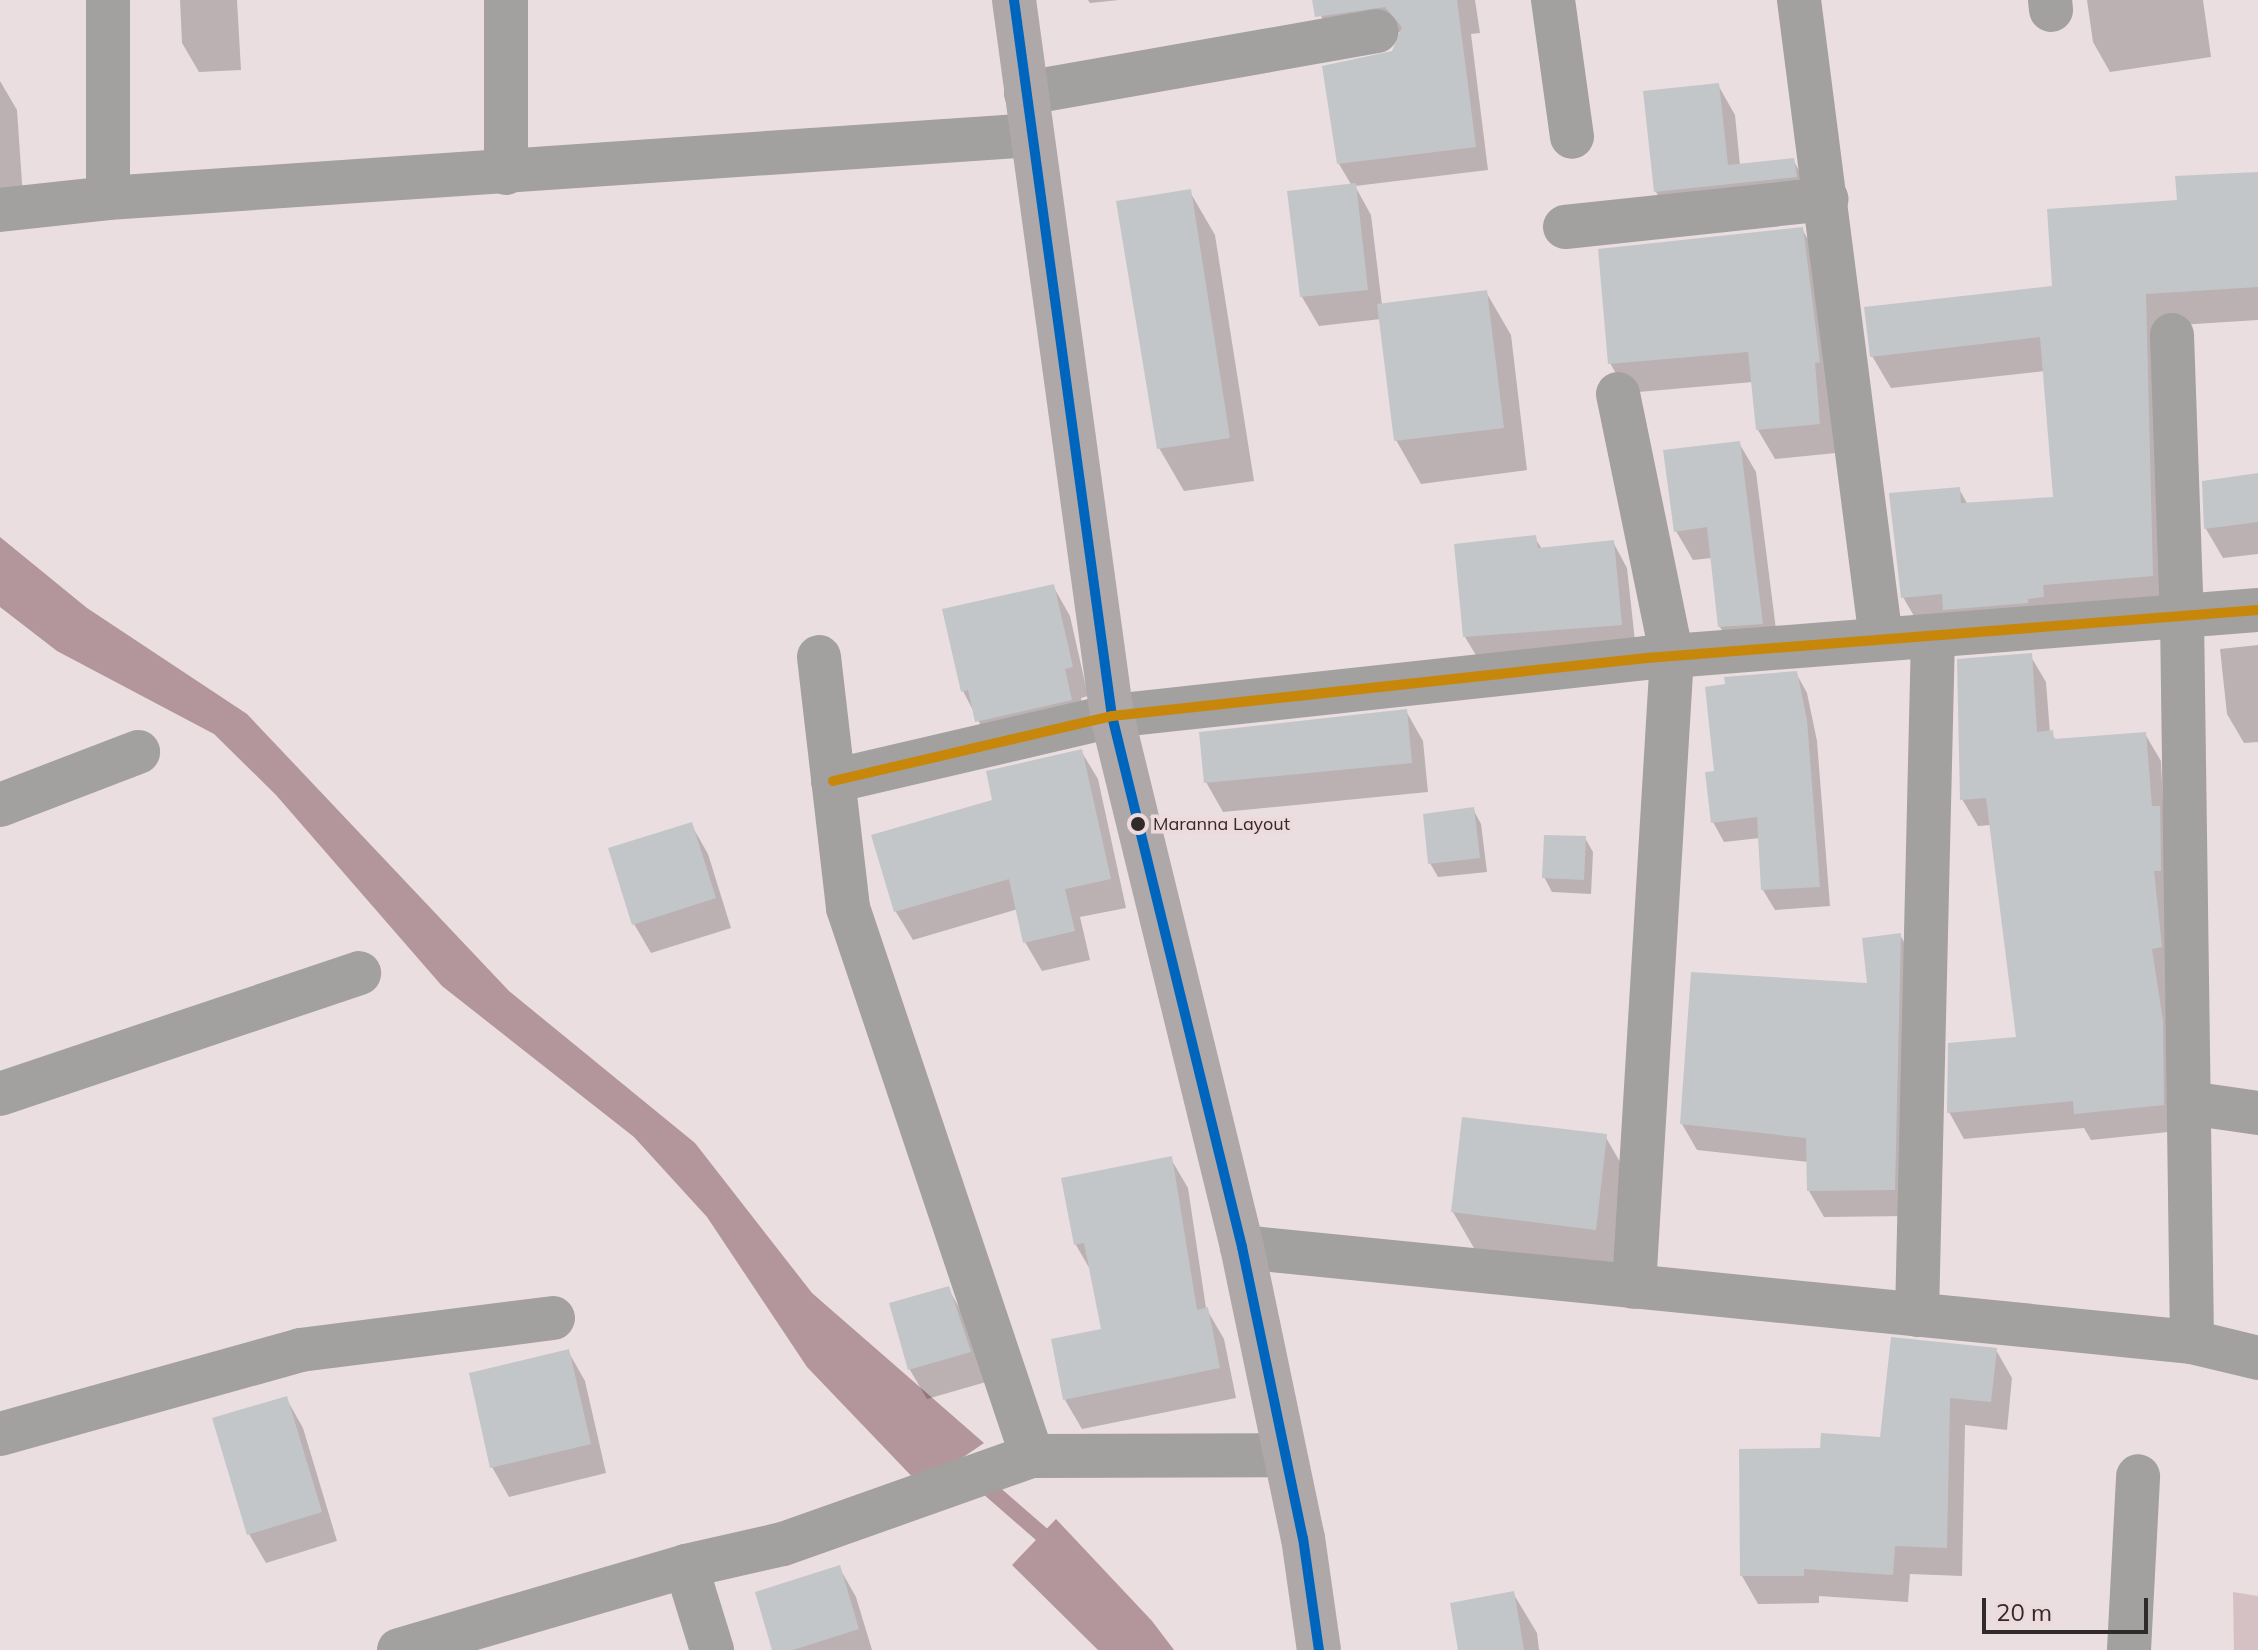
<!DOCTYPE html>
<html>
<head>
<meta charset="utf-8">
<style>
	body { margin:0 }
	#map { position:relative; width:2258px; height:1650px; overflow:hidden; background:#eadee0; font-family:Mulish,sans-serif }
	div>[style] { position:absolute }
	.green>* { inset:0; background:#d5c1c4 }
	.water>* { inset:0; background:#b3969b }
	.shadow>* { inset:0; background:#0003 }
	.stream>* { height:16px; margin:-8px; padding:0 8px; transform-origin:8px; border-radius:8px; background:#b3969b }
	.building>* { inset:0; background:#c3c6c9 }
	.street>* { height:44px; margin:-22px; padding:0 22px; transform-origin:22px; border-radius:22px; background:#a3a0a0 }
	.secondary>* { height:44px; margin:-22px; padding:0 22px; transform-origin:22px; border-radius:22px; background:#aea8a9 }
	.bus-1>* { height:10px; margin:-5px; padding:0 5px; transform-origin:5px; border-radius:5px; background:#0065bd }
	.bus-2>* { height:10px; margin:-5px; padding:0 5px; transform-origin:5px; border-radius:5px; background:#c6870b }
	.dots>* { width:22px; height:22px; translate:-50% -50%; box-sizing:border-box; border:4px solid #eedadd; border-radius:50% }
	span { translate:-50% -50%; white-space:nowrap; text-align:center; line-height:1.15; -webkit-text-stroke:7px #eedadd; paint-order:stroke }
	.bus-label { font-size:18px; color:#312a2b }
	.left { translate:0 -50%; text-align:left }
	.scale { position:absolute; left:1982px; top:1598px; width:166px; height:36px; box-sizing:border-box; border:4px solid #312a2b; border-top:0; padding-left:10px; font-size:24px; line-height:28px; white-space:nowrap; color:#312a2b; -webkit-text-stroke:6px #eedadd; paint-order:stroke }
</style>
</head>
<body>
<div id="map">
	<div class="green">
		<div style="clip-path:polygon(2233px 1592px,2258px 1596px,2258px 1650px,2234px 1650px)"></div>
	</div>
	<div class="water">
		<div style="clip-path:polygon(0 537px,87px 608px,247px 714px,509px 991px,695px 1143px,812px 1293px,984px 1443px,921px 1486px,807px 1367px,707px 1217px,634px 1137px,442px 986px,276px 795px,214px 734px,57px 651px,0 607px)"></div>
		<div style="clip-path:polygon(1056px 1519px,1152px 1621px,1174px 1650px,1098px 1650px,1012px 1565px)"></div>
	</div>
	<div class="shadow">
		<div style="clip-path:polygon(180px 0,237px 0,241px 70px,199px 72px,182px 43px)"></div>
		<div style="clip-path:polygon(1088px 0,1119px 0,1090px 3px)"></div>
		<div style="clip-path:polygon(1315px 0,1475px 0,1480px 33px,1471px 34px,1488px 170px,1355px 186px,1371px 215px,1382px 305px,1486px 292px,1511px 335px,1527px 470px,1421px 484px,1396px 440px,1381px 319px,1319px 326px,1302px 297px,1352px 186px,1339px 164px,1402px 32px,1330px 39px)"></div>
		<div style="clip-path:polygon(2087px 0,2203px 0,2211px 57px,2110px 72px,2093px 42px)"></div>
		<div style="clip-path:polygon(0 81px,17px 110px,23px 197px,0 199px)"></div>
		<div style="clip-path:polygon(1718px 85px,1735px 115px,1740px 165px,1793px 160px,1810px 189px,1673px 221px,1656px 192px)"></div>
		<div style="clip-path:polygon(2258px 174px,2258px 320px,2163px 326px,2170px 608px,1922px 630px,1903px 597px,1959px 489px,1968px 505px,2055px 498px,2045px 371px,1891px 388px,1872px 356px,2054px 288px,2179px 201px)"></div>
		<div style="clip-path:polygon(1190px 192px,1215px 235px,1254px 481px,1184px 491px,1159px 448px)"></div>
		<div style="clip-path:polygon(1802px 229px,1819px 258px,1836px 453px,1775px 459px,1758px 430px,1753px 382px,1627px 393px,1610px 363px)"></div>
		<div style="clip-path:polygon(1739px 443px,1756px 472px,1779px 653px,1737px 656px,1720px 627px,1712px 558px,1693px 560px,1676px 531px)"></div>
		<div style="clip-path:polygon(2258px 475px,2258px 554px,2223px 558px,2206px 529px,2204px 483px)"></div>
		<div style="clip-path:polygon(1535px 538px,1542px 549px,1613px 542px,1627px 568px,1636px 650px,1480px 662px,1465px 637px)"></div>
		<div style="clip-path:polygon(1053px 586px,1070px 616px,1088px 696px,1081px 698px,1087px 729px,994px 751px,963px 691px)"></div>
		<div style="clip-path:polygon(2258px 645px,2258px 742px,2244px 743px,2227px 714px,2220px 649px)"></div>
		<div style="clip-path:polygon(2030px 655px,2046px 682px,2050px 733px,2057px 741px,2145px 734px,2161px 761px,2178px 1131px,2091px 1140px,2084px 1128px,1964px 1139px,1949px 1112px,2018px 1039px,1991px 825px,1978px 826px,1962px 799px)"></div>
		<div style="clip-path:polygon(1796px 673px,1807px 693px,1817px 741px,1830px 906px,1775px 910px,1763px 890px,1760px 838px,1724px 842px,1713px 822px,1716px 773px)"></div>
		<div style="clip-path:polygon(1406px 711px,1423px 741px,1428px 792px,1223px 812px,1206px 782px)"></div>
		<div style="clip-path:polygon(1081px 751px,1098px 779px,1126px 908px,1080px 917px,1090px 960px,1042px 971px,1025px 942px,1018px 909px,913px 940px,896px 912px,874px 836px,994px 801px)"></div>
		<div style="clip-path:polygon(1473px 809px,1481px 824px,1487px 872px,1438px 877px,1430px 863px)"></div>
		<div style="clip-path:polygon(691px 824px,708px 854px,731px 928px,651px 953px,634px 924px)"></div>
		<div style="clip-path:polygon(1585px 838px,1593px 852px,1591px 894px,1552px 892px,1544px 877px)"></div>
		<div style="clip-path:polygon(1900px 935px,1915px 961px,1909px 1216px,1824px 1217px,1809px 1191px,1809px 1162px,1697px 1150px,1682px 1124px,1870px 986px)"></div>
		<div style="clip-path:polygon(1605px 1136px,1630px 1179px,1620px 1272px,1478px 1255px,1453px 1212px)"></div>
		<div style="clip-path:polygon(1171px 1159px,1188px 1188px,1206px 1308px,1224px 1339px,1236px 1398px,1082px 1429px,1065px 1400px,1103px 1331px,1091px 1271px,1076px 1245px,1064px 1180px)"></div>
		<div style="clip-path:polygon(948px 1288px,965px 1318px,986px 1382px,927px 1399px,910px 1370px,892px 1305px)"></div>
		<div style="clip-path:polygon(1996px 1350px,2012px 1378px,2007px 1430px,1965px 1425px,1962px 1576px,1910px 1574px,1908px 1602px,1819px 1596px,1819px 1603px,1758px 1604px,1742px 1576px,1822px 1450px,1882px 1440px)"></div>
		<div style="clip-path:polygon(568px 1351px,585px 1381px,606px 1473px,509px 1497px,492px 1467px)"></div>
		<div style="clip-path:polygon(286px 1398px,303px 1428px,337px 1541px,266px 1563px,249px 1534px)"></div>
		<div style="clip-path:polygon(839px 1567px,856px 1597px,872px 1650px,774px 1650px)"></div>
		<div style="clip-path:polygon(1513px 1593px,1537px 1633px,1539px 1650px,1460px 1650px)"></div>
	</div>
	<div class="stream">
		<div style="left:977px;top:1478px;width:105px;rotate:41.1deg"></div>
	</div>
	<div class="building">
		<div style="clip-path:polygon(1312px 0,1457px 0,1476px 147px,1337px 164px,1322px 66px,1392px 51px,1402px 27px,1385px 7px,1315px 17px)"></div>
		<div style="clip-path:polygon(1719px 83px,1728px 165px,1794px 158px,1797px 177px,1654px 192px,1643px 91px)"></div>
		<div style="clip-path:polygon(2258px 172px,2258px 287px,2146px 294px,2153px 576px,2043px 585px,2044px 597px,2028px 599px,2028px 603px,1943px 610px,1942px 594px,1901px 598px,1889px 493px,1960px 487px,1961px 503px,2053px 497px,2040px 337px,1870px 357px,1864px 307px,2052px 286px,2047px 209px,2177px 200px,2175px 176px)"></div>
		<div style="clip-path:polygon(1356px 183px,1368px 290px,1300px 297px,1287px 191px)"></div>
		<div style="clip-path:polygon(1191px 189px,1230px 438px,1157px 449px,1116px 201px)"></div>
		<div style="clip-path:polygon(1803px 227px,1820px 362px,1815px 363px,1820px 424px,1756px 430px,1748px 352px,1608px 364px,1598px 249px)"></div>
		<div style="clip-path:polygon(1487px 290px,1504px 428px,1394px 441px,1377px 304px)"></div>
		<div style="clip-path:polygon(1740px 441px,1763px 624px,1718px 627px,1707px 527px,1674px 532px,1663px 450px)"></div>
		<div style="clip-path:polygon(2258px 473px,2258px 522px,2204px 529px,2202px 481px)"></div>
		<div style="clip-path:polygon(1536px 535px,1538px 548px,1614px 540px,1622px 625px,1463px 637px,1454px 544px)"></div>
		<div style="clip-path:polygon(1054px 584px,1073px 667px,1065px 669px,1072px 700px,975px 722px,968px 690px,961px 692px,942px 609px)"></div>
		<div style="clip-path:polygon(2032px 653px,2037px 732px,2053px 730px,2054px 739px,2146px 732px,2152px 806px,2160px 806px,2161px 871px,2154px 871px,2162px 947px,2152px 949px,2163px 1021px,2164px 1105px,2074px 1114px,2073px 1101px,1947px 1113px,1948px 1043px,2016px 1037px,1986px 798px,1960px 800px,1957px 659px)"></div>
		<div style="clip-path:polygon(1797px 671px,1807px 720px,1820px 887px,1761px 890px,1757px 817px,1711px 823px,1705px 772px,1714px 771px,1705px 687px,1725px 684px,1724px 677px)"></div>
		<div style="clip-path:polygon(1407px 709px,1412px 763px,1204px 783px,1199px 732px)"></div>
		<div style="clip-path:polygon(1082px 749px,1111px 879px,1065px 889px,1075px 931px,1023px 943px,1009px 879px,894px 912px,871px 835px,992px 800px,986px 771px)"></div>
		<div style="clip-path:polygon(1474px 807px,1480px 858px,1428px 864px,1423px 814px)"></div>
		<div style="clip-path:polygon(692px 822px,716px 898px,632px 925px,608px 848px)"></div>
		<div style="clip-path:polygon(1544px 835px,1586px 836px,1584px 880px,1542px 878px)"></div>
		<div style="clip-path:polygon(1901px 933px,1895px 1190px,1807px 1191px,1806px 1138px,1680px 1124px,1691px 972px,1867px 983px,1862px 938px)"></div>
		<div style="clip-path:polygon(1462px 1117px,1607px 1134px,1596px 1230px,1451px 1212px)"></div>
		<div style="clip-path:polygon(1172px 1156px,1197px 1310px,1208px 1307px,1220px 1368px,1063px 1400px,1051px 1339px,1101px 1329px,1084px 1243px,1074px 1245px,1061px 1178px)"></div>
		<div style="clip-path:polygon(949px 1286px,971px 1352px,908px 1370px,889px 1303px)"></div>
		<div style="clip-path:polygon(1891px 1337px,1997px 1348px,1991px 1402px,1950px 1398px,1947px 1548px,1895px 1546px,1893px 1575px,1804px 1569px,1804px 1576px,1740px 1576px,1739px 1449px,1820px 1448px,1821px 1433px,1880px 1437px)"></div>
		<div style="clip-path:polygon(569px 1349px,591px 1444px,490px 1468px,469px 1373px)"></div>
		<div style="clip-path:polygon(287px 1396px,322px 1512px,247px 1535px,212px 1418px)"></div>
		<div style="clip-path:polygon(840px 1565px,859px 1629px,793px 1650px,772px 1650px,755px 1592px)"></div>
		<div style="clip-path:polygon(1514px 1591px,1524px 1650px,1458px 1650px,1450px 1603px)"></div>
	</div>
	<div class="street">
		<div style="left:108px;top:0;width:198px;rotate:90deg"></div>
		<div style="left:1553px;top:0;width:138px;rotate:82.1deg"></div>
		<div style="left:1799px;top:0;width:644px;rotate:82.69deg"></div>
		<div style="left:2050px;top:0;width:10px;rotate:84deg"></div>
		<div style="left:1026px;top:93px;width:356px;rotate:-10deg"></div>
		<div style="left:506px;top:173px;width:173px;rotate:-90deg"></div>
		<div style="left:0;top:210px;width:109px;rotate:-6.3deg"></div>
		<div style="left:108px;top:198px;width:926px;rotate:-3.9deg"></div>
		<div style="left:1565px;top:227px;width:263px;rotate:-6.1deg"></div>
		<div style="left:2172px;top:335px;width:281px;rotate:88deg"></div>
		<div style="left:2182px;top:616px;width:726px;rotate:89.21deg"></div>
		<div style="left:1618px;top:394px;width:268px;rotate:78.4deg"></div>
		<div style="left:1672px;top:656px;width:632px;rotate:93.45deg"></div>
		<div style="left:819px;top:657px;width:253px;rotate:83.4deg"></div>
		<div style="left:848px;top:908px;width:578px;rotate:71.44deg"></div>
		<div style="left:1032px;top:1456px;width:253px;rotate:-0.2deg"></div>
		<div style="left:833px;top:781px;width:286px;rotate:-13.1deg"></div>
		<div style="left:1112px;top:716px;width:538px;rotate:-6.19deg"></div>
		<div style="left:1647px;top:658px;width:613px;rotate:-4.49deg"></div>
		<div style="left:0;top:805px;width:148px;rotate:-21deg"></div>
		<div style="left:0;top:1094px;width:379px;rotate:-18.6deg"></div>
		<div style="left:2189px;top:1103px;width:70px;rotate:8.2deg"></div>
		<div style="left:1242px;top:1247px;width:955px;rotate:5.71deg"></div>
		<div style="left:2192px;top:1342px;width:68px;rotate:13.6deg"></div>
		<div style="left:1917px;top:1315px;width:679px;rotate:-88.65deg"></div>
		<div style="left:0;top:1434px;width:312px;rotate:-15.6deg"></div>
		<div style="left:300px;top:1350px;width:255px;rotate:-7.2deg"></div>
		<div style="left:686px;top:1566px;width:88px;rotate:72.8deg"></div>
		<div style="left:399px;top:1650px;width:299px;rotate:-16.3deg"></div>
		<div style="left:686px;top:1566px;width:99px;rotate:-12.8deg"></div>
		<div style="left:783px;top:1544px;width:264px;rotate:-19.5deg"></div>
		<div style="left:2129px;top:1650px;width:174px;rotate:-87deg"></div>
	</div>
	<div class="secondary">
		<div style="left:1014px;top:0;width:723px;rotate:82.21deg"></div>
		<div style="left:1112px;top:716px;width:547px;rotate:76.24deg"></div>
		<div style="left:1242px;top:1247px;width:297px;rotate:78.2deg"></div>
		<div style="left:1303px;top:1538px;width:113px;rotate:81.9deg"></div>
	</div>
	<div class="bus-1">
		<div style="left:1014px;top:0;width:723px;rotate:82.21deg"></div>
		<div style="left:1112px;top:716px;width:547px;rotate:76.24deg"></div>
		<div style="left:1242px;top:1247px;width:297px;rotate:78.2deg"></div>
		<div style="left:1303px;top:1538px;width:113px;rotate:81.9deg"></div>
	</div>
	<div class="bus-2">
		<div style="left:833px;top:781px;width:286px;rotate:-13.1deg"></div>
		<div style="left:1112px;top:716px;width:538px;rotate:-6.19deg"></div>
		<div style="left:1647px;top:658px;width:613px;rotate:-4.49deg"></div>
	</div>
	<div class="dots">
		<div style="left:1138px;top:824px;background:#312a2b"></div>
	</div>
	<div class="bus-label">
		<span class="left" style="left:1153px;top:824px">Maranna Layout</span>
	</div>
	<div class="scale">20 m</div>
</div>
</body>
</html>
